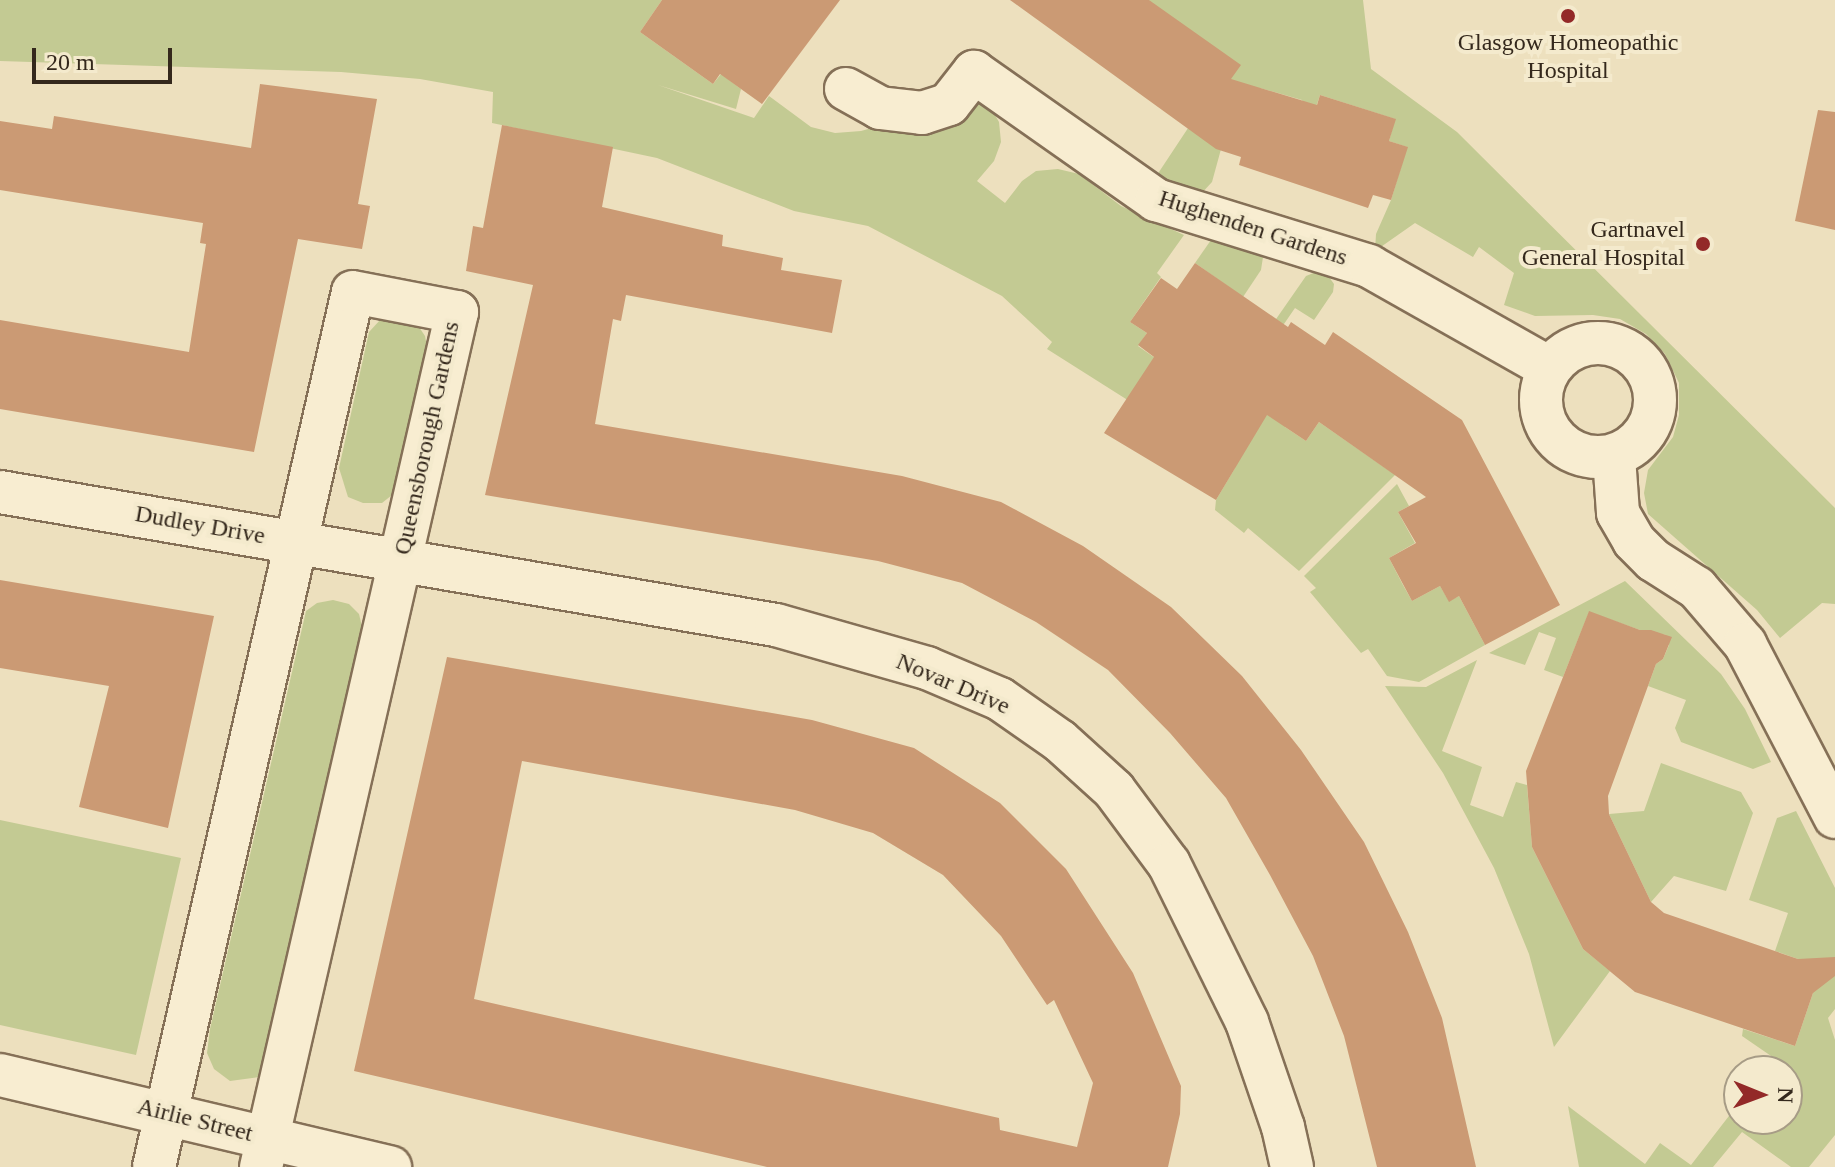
<!DOCTYPE html>
<html>
<head>
<meta charset="utf-8">
<style>
	body { margin:0 }
	#map { position:relative; width:1835px; height:1167px; overflow:hidden; background:#ede0be; font-family:Georgia,serif }
	div>[style] { position:absolute }
	.green>* { inset:0; background:#c3ca93 }
	.building>* { inset:0; background:#cb9a74 }
	.roads { filter:drop-shadow(2px 0 #857057) drop-shadow(-2px 0 #857057) drop-shadow(0 2px #857057) drop-shadow(0 -2px #857057) }
	.street>* { height:42px; margin:-21px; padding:0 21px; transform-origin:21px; border-radius:21px; background:#f8edd1 }
	.street>.ring { margin:-21px; padding:0; box-sizing:content-box; background:none; border:42px solid #f8edd1; border-radius:50% }
	.dots>* { width:22px; height:22px; translate:-50% -50%; box-sizing:border-box; border:4px solid #f4eacd; border-radius:50% }
	span { translate:-50% -50%; white-space:nowrap; text-align:center; line-height:1.15; -webkit-text-stroke:8px #f4eacd; paint-order:stroke }
	.poi-label { font-size:24px; color:#34281c }
	.right { translate:-100% -50%; text-align:right }
	.street-label { font-size:24px; color:#34281c }
	.north { position:absolute; left:1723px; top:1055px; width:80px; height:80px; box-sizing:border-box; background:#f4eacd; border:2px solid #a79c86; border-radius:50%; rotate:91deg; font-size:22px; font-weight:700; line-height:32px; text-align:center; color:#34281c }
	.north::after { content:''; display:block; margin:auto; width:28px; height:36px; background:#932928; clip-path:polygon(50% 0,100% 100%,50% 72%,0 100%) }
	.scale { position:absolute; left:32px; top:48px; width:140px; height:36px; box-sizing:border-box; border:4px solid #34281c; border-top:0; padding-left:10px; font-size:24px; line-height:28px; white-space:nowrap; color:#34281c; -webkit-text-stroke:6px #f4eacd; paint-order:stroke }
</style>
</head>
<body>
<div id="map">
	<div class="green">
		<div style="clip-path:polygon(0 0,662px 0,640px 32px,713px 84px,721px 74px,741px 89px,736px 109px,658px 85px,754px 118px,769px 96px,811px 127px,835px 133px,861px 131px,886px 124px,925px 132px,950px 125px,971px 94px,991px 108px,999px 122px,1001px 142px,994px 161px,977px 181px,1005px 203px,1022px 181px,1036px 171px,1058px 169px,1079px 174px,1121px 206px,1184px 235px,1157px 273px,1161px 277px,1130px 322px,1147px 333px,1138px 346px,1155px 358px,1231px 384px,1306px 276px,1316px 272px,1329px 277px,1334px 284px,1333px 292px,1314px 320px,1295px 308px,1266px 350px,1290px 420px,1285px 427px,1306px 441px,1319px 422px,1391px 472px,1406px 464px,1299px 571px,1248px 528px,1244px 533px,1215px 510px,1216px 500px,1235px 468px,1047px 349px,1052px 342px,1002px 296px,868px 226px,794px 211px,657px 158px,492px 123px,493px 92px,420px 79px,341px 72px,0 61px)"></div>
		<div style="clip-path:polygon(1149px 0,1363px 0,1371px 69px,1457px 132px,1835px 508px,1835px 604px,1822px 603px,1780px 638px,1757px 610px,1648px 514px,1644px 493px,1648px 470px,1673px 437px,1679px 415px,1679px 383px,1665px 354px,1646px 334px,1620px 319px,1593px 315px,1535px 316px,1504px 305px,1514px 273px,1479px 247px,1473px 257px,1415px 223px,1375px 251px,1376px 234px,1391px 200px,1407px 147px,1389px 141px,1395px 119px,1320px 95px,1312px 119px,1302px 100px,1260px 88px,1256px 104px,1235px 98px,1212px 182px,1200px 195px,1155px 178px,1196px 116px)"></div>
		<div style="clip-path:polygon(1211px 240px,1263px 257px,1261px 270px,1243px 297px,1195px 263px)"></div>
		<div style="clip-path:polygon(392px 315px,417px 324px,425px 336px,428px 352px,397px 491px,382px 503px,363px 503px,348px 497px,339px 468px,369px 332px,381px 319px)"></div>
		<div style="clip-path:polygon(1397px 484px,1409px 506px,1398px 512px,1415px 543px,1389px 558px,1403px 585px,1412px 601px,1440px 586px,1449px 601px,1459px 596px,1485px 645px,1419px 682px,1387px 676px,1368px 649px,1361px 653px,1310px 592px,1316px 588px,1304px 576px)"></div>
		<div style="clip-path:polygon(1625px 581px,1721px 674px,1745px 709px,1771px 762px,1753px 769px,1681px 742px,1675px 728px,1686px 700px,1648px 686px,1656px 664px,1663px 659px,1669px 645px,1666px 635px,1640px 630px,1589px 612px,1563px 677px,1544px 670px,1556px 638px,1539px 632px,1525px 665px,1489px 653px)"></div>
		<div style="clip-path:polygon(333px 600px,349px 604px,359px 614px,363px 631px,266px 1058px,259px 1077px,230px 1081px,214px 1069px,207px 1053px,210px 1029px,306px 611px,317px 603px)"></div>
		<div style="clip-path:polygon(1477px 660px,1442px 751px,1482px 767px,1470px 805px,1503px 817px,1516px 782px,1527px 785px,1532px 847px,1583px 949px,1610px 971px,1554px 1047px,1529px 954px,1494px 868px,1443px 773px,1385px 686px,1426px 687px)"></div>
		<div style="clip-path:polygon(1661px 763px,1741px 792px,1753px 813px,1726px 891px,1674px 876px,1651px 902px,1609px 814px,1644px 811px)"></div>
		<div style="clip-path:polygon(1796px 811px,1835px 888px,1835px 1009px,1828px 1018px,1835px 1040px,1835px 1135px,1809px 1167px,1791px 1167px,1742px 1132px,1713px 1167px,1579px 1167px,1568px 1106px,1645px 1164px,1660px 1143px,1691px 1165px,1739px 1103px,1739px 1119px,1787px 1119px,1787px 1071px,1764px 1071px,1774px 1058px,1742px 1036px,1743px 1029px,1795px 1046px,1813px 993px,1798px 959px,1775px 951px,1788px 913px,1749px 900px,1777px 818px)"></div>
		<div style="clip-path:polygon(0 820px,181px 858px,136px 1055px,0 1025px)"></div>
	</div>
	<div class="building">
		<div style="clip-path:polygon(662px 0,840px 0,762px 104px,720px 74px,713px 84px,640px 32px)"></div>
		<div style="clip-path:polygon(1010px 0,1149px 0,1241px 65px,1231px 79px,1317px 105px,1320px 95px,1396px 119px,1389px 141px,1408px 147px,1391px 200px,1373px 195px,1368px 208px,1239px 165px,1241px 157px,1216px 149px)"></div>
		<div style="clip-path:polygon(260px 84px,377px 99px,358px 204px,370px 206px,362px 249px,298px 239px,254px 452px,0 409px,0 320px,189px 352px,206px 244px,200px 243px,203px 223px,0 190px,0 121px,52px 129px,54px 116px,251px 148px)"></div>
		<div style="clip-path:polygon(1818px 110px,1835px 112px,1835px 230px,1795px 221px)"></div>
		<div style="clip-path:polygon(502px 125px,613px 147px,602px 207px,723px 235px,722px 246px,783px 258px,781px 270px,842px 280px,832px 333px,626px 295px,621px 321px,613px 319px,595px 424px,902px 476px,1001px 502px,1083px 546px,1171px 607px,1242px 676px,1301px 750px,1364px 842px,1408px 932px,1442px 1018px,1476px 1167px,1377px 1167px,1344px 1036px,1313px 956px,1270px 875px,1226px 798px,1170px 733px,1108px 670px,1036px 622px,962px 583px,878px 561px,485px 495px,533px 285px,466px 271px,473px 226px,483px 228px)"></div>
		<div style="clip-path:polygon(1195px 263px,1288px 327px,1291px 322px,1325px 345px,1333px 332px,1462px 420px,1560px 605px,1485px 645px,1459px 596px,1449px 602px,1440px 586px,1412px 601px,1389px 558px,1416px 543px,1398px 512px,1426px 497px,1319px 422px,1306px 441px,1267px 415px,1216px 500px,1104px 433px,1154px 357px,1138px 345px,1147px 333px,1130px 322px,1161px 278px,1177px 289px)"></div>
		<div style="clip-path:polygon(0 580px,214px 616px,168px 828px,79px 807px,109px 686px,0 668px)"></div>
		<div style="clip-path:polygon(1589px 611px,1640px 630px,1651px 630px,1672px 637px,1663px 659px,1656px 664px,1608px 796px,1609px 814px,1651px 902px,1664px 913px,1798px 959px,1835px 957px,1835px 976px,1813px 993px,1795px 1046px,1635px 992px,1583px 949px,1532px 847px,1526px 771px)"></div>
		<div style="clip-path:polygon(evenodd,447px 657px,812px 720px,914px 748px,1000px 803px,1066px 869px,1133px 973px,1181px 1086px,1180px 1114px,1168px 1167px,767px 1167px,354px 1071px,447px 657px,522px 761px,795px 810px,873px 833px,943px 875px,1001px 936px,1047px 1005px,1054px 1000px,1093px 1083px,1077px 1147px,1000px 1130px,999px 1118px,474px 999px,522px 761px)"></div>
	</div>
	<div class="roads">
		<div class="street">
			<div style="left:846px;top:89px;width:39px;rotate:29deg"></div>
			<div style="left:880px;top:108px;width:42px;rotate:6.8deg"></div>
			<div style="left:922px;top:113px;width:28px;rotate:-18deg"></div>
			<div style="left:949px;top:104px;width:41px;rotate:-52deg"></div>
			<div style="left:974px;top:72px;width:223px;rotate:35.1deg"></div>
			<div style="left:1156px;top:200px;width:223px;rotate:17.2deg"></div>
			<div style="left:1369px;top:266px;width:207px;rotate:29.5deg"></div>
			<div class="ring" style="left:1541px;top:343px;width:72px;height:72px"></div>
			<div style="left:1614px;top:457px;width:56px;rotate:85.9deg"></div>
			<div style="left:1618px;top:513px;width:32px;rotate:60deg"></div>
			<div style="left:1634px;top:541px;width:27px;rotate:45deg"></div>
			<div style="left:1653px;top:560px;width:52px;rotate:32.5deg"></div>
			<div style="left:1697px;top:588px;width:74px;rotate:49.4deg"></div>
			<div style="left:1745px;top:644px;width:195px;rotate:62.5deg"></div>
			<div style="left:0;top:492px;width:787px;rotate:9.73deg"></div>
			<div style="left:776px;top:625px;width:157px;rotate:15.9deg"></div>
			<div style="left:927px;top:668px;width:79px;rotate:23deg"></div>
			<div style="left:1000px;top:699px;width:73px;rotate:35deg"></div>
			<div style="left:1060px;top:741px;width:73px;rotate:42.2deg"></div>
			<div style="left:1114px;top:790px;width:92px;rotate:53.4deg"></div>
			<div style="left:1169px;top:864px;width:176px;rotate:63.7deg"></div>
			<div style="left:1247px;top:1022px;width:111px;rotate:71.1deg"></div>
			<div style="left:1283px;top:1127px;width:41px;rotate:77.3deg"></div>
			<div style="left:0;top:1075px;width:401px;rotate:13.3deg"></div>
			<div style="left:154px;top:1167px;width:897px;rotate:-77.19deg"></div>
			<div style="left:353px;top:292px;width:106px;rotate:10.9deg"></div>
			<div style="left:457px;top:312px;width:877px;rotate:102.91deg"></div>
		</div>
	</div>
	<div class="dots">
		<div style="left:1568px;top:16px;background:#932928"></div>
		<div style="left:1703px;top:244px;background:#932928"></div>
	</div>
	<div class="poi-label">
		<span style="left:1568px;top:57px">Glasgow Homeopathic<br>Hospital</span>
		<span class="right" style="left:1685px;top:244px">Gartnavel<br>General Hospital</span>
	</div>
	<div class="street-label">
		<span style="left:1253px;top:228px;rotate:18deg">Hughenden Gardens</span>
		<span style="left:427px;top:438px;rotate:-78deg">Queensborough Gardens</span>
		<span style="left:200px;top:525px;rotate:10deg">Dudley Drive</span>
		<span style="left:953px;top:684px;rotate:23deg">Novar Drive</span>
		<span style="left:195px;top:1120px;rotate:14deg">Airlie Street</span>
	</div>
	<div class="north">N</div>
	<div class="scale">20 m</div>
</div>
</body>
</html>
